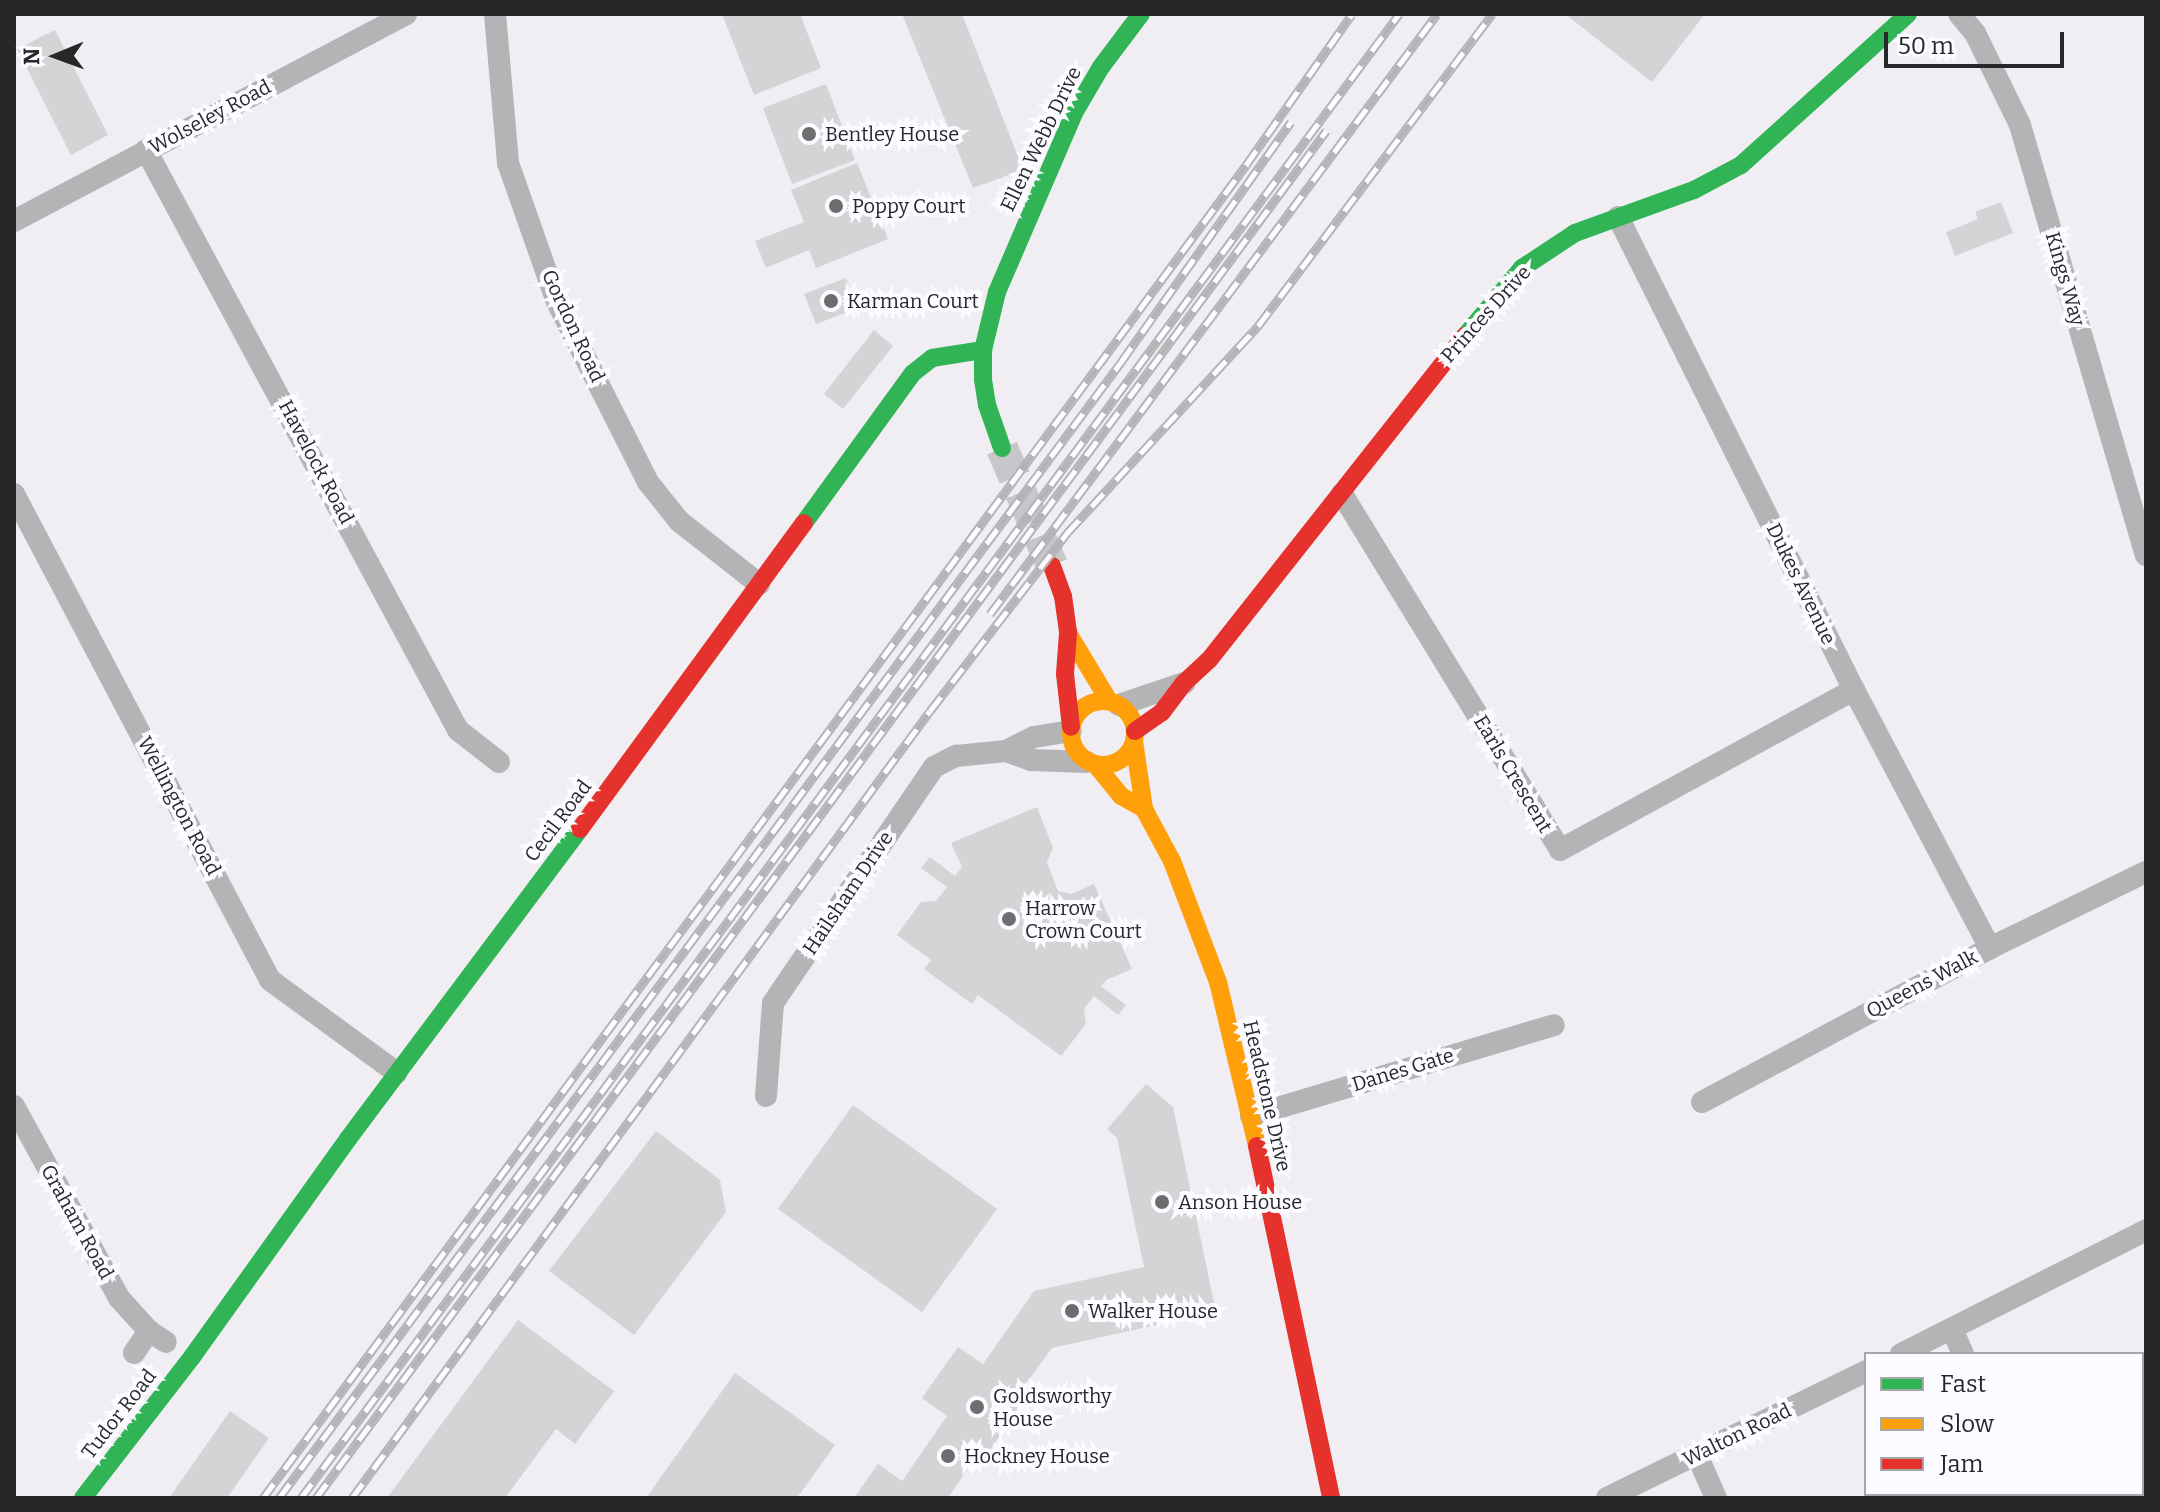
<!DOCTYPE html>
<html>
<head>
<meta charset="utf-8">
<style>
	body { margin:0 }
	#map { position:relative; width:2160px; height:1512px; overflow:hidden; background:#f0eef3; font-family:Bitter,serif }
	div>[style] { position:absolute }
	.building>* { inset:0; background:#d4d3d6 }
	.secondary-tunnel>* { height:32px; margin-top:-16px; transform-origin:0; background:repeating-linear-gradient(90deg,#c8c6cb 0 32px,transparent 0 48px) }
	.street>* { height:22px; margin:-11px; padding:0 11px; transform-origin:11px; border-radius:11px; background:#b4b4b7 }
	.fast>* { height:18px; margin:-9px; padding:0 9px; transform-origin:9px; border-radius:9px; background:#30b455 }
	.slow>* { height:18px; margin:-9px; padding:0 9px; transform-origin:9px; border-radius:9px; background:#ff9f0a }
	.slow>.ring { margin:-9px; padding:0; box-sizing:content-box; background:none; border:18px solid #ff9f0a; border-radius:50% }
	.jam>* { height:18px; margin:-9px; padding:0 9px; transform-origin:9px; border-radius:9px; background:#e5322d }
	.rail>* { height:9px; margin-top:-4.5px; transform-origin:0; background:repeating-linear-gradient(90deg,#fcfbff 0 18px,#b4b4b7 0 36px); box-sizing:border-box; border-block:2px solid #b4b4b7 }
	.dots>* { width:22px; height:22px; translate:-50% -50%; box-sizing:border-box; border:4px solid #fcfbff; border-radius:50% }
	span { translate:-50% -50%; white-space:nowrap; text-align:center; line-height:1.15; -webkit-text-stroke:8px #fcfbff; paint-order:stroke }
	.street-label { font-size:20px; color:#272729 }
	.poi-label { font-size:20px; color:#272729 }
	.left { translate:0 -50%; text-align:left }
	.frame { position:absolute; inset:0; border:16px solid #272729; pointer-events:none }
	.legend { position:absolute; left:1864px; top:1352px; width:280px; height:144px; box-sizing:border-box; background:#fcfbff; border:2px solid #a7a6a9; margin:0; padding:10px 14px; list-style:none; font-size:24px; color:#272729 }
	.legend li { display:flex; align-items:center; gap:16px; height:40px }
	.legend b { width:40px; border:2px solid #a7a6a9 }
	.north { position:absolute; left:16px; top:16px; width:80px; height:80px; -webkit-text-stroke:6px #fcfbff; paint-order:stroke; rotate:269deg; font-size:22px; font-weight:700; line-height:32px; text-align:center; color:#272729 }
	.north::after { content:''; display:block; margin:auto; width:28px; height:36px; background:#272729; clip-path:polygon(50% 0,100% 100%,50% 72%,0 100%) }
	.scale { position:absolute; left:1884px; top:32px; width:180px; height:36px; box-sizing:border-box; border:4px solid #272729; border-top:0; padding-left:10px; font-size:24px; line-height:28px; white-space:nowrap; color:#272729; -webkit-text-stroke:6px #fcfbff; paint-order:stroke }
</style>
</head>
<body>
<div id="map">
	<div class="building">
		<div style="clip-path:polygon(722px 14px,800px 14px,821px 68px,754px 95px)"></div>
		<div style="clip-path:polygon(902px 14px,962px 14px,1019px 159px,1017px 172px,973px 188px)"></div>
		<div style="clip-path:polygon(1565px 14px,1705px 14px,1652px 82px)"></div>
		<div style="clip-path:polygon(55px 30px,108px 135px,71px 155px,17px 49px)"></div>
		<div style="clip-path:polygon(826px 84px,855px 160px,792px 184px,763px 108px)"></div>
		<div style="clip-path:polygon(857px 163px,888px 239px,816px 268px,809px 250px,766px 268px,755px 241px,804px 222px,791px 190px)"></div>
		<div style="clip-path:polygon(2001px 202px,2013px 233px,1955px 256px,1946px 232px,1978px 219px,1975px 212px)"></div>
		<div style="clip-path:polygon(846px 278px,858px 308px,816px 324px,804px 294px)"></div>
		<div style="clip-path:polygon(874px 330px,893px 346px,843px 409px,824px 394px)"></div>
		<div style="clip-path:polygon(1037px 807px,1053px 848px,1047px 862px,1058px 891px,1071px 894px,1094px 884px,1132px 969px,1106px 980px,1101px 986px,1126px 1005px,1118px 1015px,1094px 996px,1084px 1009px,1086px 1024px,1061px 1056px,978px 995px,972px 1004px,924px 969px,931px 960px,897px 935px,921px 902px,936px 901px,947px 887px,921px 868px,930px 857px,955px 876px,962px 867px,951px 843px)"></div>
		<div style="clip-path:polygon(1146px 1084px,1173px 1107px,1216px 1312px,1052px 1348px,1025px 1385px,1032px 1389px,988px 1453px,982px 1448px,948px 1498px,854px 1498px,878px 1464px,902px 1481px,947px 1416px,922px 1398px,958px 1347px,983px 1364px,1034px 1291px,1144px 1267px,1117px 1138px,1107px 1129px)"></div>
		<div style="clip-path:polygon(853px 1105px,997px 1209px,922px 1312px,778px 1209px)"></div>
		<div style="clip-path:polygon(656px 1131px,720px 1180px,726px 1212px,634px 1335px,549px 1271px)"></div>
		<div style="clip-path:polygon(518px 1320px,614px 1391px,575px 1444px,556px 1429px,505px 1498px,387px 1498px)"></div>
		<div style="clip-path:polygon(735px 1373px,835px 1445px,797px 1498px,646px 1498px)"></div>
		<div style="clip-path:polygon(230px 1411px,269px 1438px,227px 1498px,169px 1498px)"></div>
	</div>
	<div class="secondary-tunnel">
		<div style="left:1002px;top:448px;width:128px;rotate:67deg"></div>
	</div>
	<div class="street">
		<div style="left:495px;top:14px;width:150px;rotate:85deg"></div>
		<div style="left:508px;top:163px;width:147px;rotate:70.6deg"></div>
		<div style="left:557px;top:302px;width:202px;rotate:63.2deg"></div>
		<div style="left:648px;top:482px;width:50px;rotate:51.5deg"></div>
		<div style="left:679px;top:521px;width:102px;rotate:38.2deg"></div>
		<div style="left:1959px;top:14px;width:25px;rotate:50deg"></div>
		<div style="left:1975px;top:33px;width:102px;rotate:63.9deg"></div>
		<div style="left:2020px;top:125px;width:448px;rotate:73.7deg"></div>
		<div style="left:146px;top:150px;width:659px;rotate:61.72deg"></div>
		<div style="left:458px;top:730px;width:52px;rotate:38deg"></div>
		<div style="left:1618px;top:217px;width:529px;rotate:63.48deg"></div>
		<div style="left:1854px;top:690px;width:292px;rotate:62.2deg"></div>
		<div style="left:14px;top:221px;width:443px;rotate:-27.8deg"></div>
		<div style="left:14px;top:494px;width:549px;rotate:62.22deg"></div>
		<div style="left:270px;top:980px;width:157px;rotate:36.2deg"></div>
		<div style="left:1342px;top:494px;width:417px;rotate:58.5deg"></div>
		<div style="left:1560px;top:850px;width:335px;rotate:-28.6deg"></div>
		<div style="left:1119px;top:705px;width:69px;rotate:-18.7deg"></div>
		<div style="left:1006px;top:751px;width:27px;rotate:20deg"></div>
		<div style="left:1031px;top:760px;width:56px;rotate:2deg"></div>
		<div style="left:766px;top:1096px;width:93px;rotate:-85.7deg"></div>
		<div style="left:773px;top:1003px;width:286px;rotate:-55.7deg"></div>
		<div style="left:934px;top:767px;width:25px;rotate:-27deg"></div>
		<div style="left:956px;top:756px;width:50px;rotate:-5.7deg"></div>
		<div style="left:1006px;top:751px;width:31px;rotate:-27deg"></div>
		<div style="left:1034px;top:737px;width:37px;rotate:-9deg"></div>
		<div style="left:1702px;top:1102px;width:327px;rotate:-28.1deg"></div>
		<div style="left:1990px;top:948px;width:174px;rotate:-26deg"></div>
		<div style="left:14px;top:1106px;width:219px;rotate:61.3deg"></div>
		<div style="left:119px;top:1298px;width:45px;rotate:47.7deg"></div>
		<div style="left:149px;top:1331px;width:20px;rotate:33deg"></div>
		<div style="left:1251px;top:1116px;width:316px;rotate:-16.7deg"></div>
		<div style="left:1952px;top:1329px;width:27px;rotate:66deg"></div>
		<div style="left:134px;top:1353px;width:27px;rotate:-56deg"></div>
		<div style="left:1901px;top:1354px;width:275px;rotate:-26.8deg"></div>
		<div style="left:1697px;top:1455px;width:47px;rotate:66.2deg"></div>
		<div style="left:2025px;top:1494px;width:4px;rotate:63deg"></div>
		<div style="left:1607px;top:1498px;width:288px;rotate:-26.1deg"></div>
	</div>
	<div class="fast">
		<div style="left:1465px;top:336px;width:89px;rotate:-50deg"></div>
		<div style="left:1522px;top:268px;width:64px;rotate:-33.4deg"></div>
		<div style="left:1575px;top:233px;width:127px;rotate:-19.9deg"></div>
		<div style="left:1694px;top:190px;width:53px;rotate:-28deg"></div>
		<div style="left:1741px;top:165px;width:225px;rotate:-42.1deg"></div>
		<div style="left:1002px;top:448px;width:46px;rotate:-109.2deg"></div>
		<div style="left:987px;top:405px;width:26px;rotate:-99deg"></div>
		<div style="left:983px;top:379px;width:29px;rotate:-90deg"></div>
		<div style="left:983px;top:350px;width:60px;rotate:-76.4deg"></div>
		<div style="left:997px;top:292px;width:195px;rotate:-66.7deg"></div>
		<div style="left:1074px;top:113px;width:53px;rotate:-59.6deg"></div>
		<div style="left:1101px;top:67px;width:66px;rotate:-53deg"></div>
		<div style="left:804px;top:523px;width:185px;rotate:-54deg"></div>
		<div style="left:913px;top:373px;width:24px;rotate:-38deg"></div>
		<div style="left:932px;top:358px;width:52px;rotate:-8.9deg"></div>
		<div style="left:83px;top:1498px;width:178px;rotate:-52.3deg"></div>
		<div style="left:192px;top:1357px;width:268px;rotate:-54.4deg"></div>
		<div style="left:348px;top:1139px;width:387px;rotate:-53.2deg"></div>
	</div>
	<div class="slow">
		<div style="left:1068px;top:633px;width:79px;rotate:58.9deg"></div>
		<div class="ring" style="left:1071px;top:701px;width:46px;height:46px"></div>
		<div style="left:1134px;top:741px;width:69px;rotate:81.6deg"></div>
		<div style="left:1144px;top:809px;width:59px;rotate:61.7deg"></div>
		<div style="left:1172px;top:861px;width:129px;rotate:69.2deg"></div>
		<div style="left:1218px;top:982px;width:169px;rotate:76.6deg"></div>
		<div style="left:1096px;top:765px;width:40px;rotate:51deg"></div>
		<div style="left:1121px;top:796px;width:26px;rotate:29deg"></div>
	</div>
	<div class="jam">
		<div style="left:1052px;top:566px;width:32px;rotate:70deg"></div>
		<div style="left:1063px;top:596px;width:37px;rotate:82deg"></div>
		<div style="left:1068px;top:633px;width:41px;rotate:94.2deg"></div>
		<div style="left:1065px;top:674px;width:53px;rotate:83.5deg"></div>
		<div style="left:1135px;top:731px;width:33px;rotate:-35deg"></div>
		<div style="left:1162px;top:712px;width:36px;rotate:-53deg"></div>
		<div style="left:1184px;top:683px;width:34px;rotate:-43deg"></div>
		<div style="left:1209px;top:660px;width:413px;rotate:-51.7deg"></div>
		<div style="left:580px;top:829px;width:379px;rotate:-53.8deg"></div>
		<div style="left:1257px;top:1146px;width:360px;rotate:78.1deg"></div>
	</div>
	<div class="rail">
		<div style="left:990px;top:614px;width:748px;rotate:-53.31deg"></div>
		<div style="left:263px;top:1498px;width:1656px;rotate:-53.59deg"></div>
		<div style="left:1246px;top:165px;width:184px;rotate:-54.9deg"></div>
		<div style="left:279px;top:1498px;width:1414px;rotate:-53.45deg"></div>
		<div style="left:1121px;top:362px;width:294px;rotate:-54.7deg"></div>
		<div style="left:301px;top:1498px;width:1846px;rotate:-53.5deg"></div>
		<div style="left:316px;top:1498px;width:1700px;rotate:-53.54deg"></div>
		<div style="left:352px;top:1498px;width:976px;rotate:-53.71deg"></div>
		<div style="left:930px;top:711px;width:225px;rotate:-52.4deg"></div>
		<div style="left:1067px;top:533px;width:282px;rotate:-47.3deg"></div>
		<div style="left:1258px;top:326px;width:390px;rotate:-53.1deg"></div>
	</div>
	<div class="dots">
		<div style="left:809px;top:134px;background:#6d6d70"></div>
		<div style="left:836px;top:206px;background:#6d6d70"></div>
		<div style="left:831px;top:301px;background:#6d6d70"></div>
		<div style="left:1009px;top:919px;background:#6d6d70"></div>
		<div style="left:1162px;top:1202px;background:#6d6d70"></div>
		<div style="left:1072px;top:1311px;background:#6d6d70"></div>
		<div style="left:977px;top:1407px;background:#6d6d70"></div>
		<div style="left:948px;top:1456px;background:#6d6d70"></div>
	</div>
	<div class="street-label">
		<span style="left:210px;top:117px;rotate:-28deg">Wolseley Road</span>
		<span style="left:1041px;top:139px;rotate:-64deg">Ellen Webb Drive</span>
		<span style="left:2065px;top:279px;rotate:74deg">Kings Way</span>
		<span style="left:1486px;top:314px;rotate:-48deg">Princes Drive</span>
		<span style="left:573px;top:326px;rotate:65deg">Gordon Road</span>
		<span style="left:316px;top:462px;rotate:62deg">Havelock Road</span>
		<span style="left:1801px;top:584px;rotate:64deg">Dukes Avenue</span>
		<span style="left:1513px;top:774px;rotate:59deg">Earls Crescent</span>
		<span style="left:179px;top:806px;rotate:62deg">Wellington Road</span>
		<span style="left:558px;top:821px;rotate:-53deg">Cecil Road</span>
		<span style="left:848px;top:893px;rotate:-56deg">Hailsham Drive</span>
		<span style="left:1922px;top:984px;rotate:-28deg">Queens Walk</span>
		<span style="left:1403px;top:1070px;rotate:-17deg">Danes Gate</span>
		<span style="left:1267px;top:1096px;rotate:77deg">Headstone Drive</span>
		<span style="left:77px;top:1222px;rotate:61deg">Graham Road</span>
		<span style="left:119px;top:1414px;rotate:-52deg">Tudor Road</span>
		<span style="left:1737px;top:1435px;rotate:-26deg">Walton Road</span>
	</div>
	<div class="poi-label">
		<span class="left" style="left:825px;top:134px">Bentley House</span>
		<span class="left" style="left:852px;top:206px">Poppy Court</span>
		<span class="left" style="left:847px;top:301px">Karman Court</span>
		<span class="left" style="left:1025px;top:920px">Harrow<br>Crown Court</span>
		<span class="left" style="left:1178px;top:1202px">Anson House</span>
		<span class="left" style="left:1088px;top:1311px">Walker House</span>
		<span class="left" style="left:993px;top:1408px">Goldsworthy<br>House</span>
		<span class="left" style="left:964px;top:1456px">Hockney House</span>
	</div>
	<div class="frame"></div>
	<ul class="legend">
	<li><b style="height:10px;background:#30b455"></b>Fast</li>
	<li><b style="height:10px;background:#ff9f0a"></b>Slow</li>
	<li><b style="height:10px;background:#e5322d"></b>Jam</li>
	</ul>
	<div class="north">N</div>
	<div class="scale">50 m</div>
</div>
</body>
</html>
